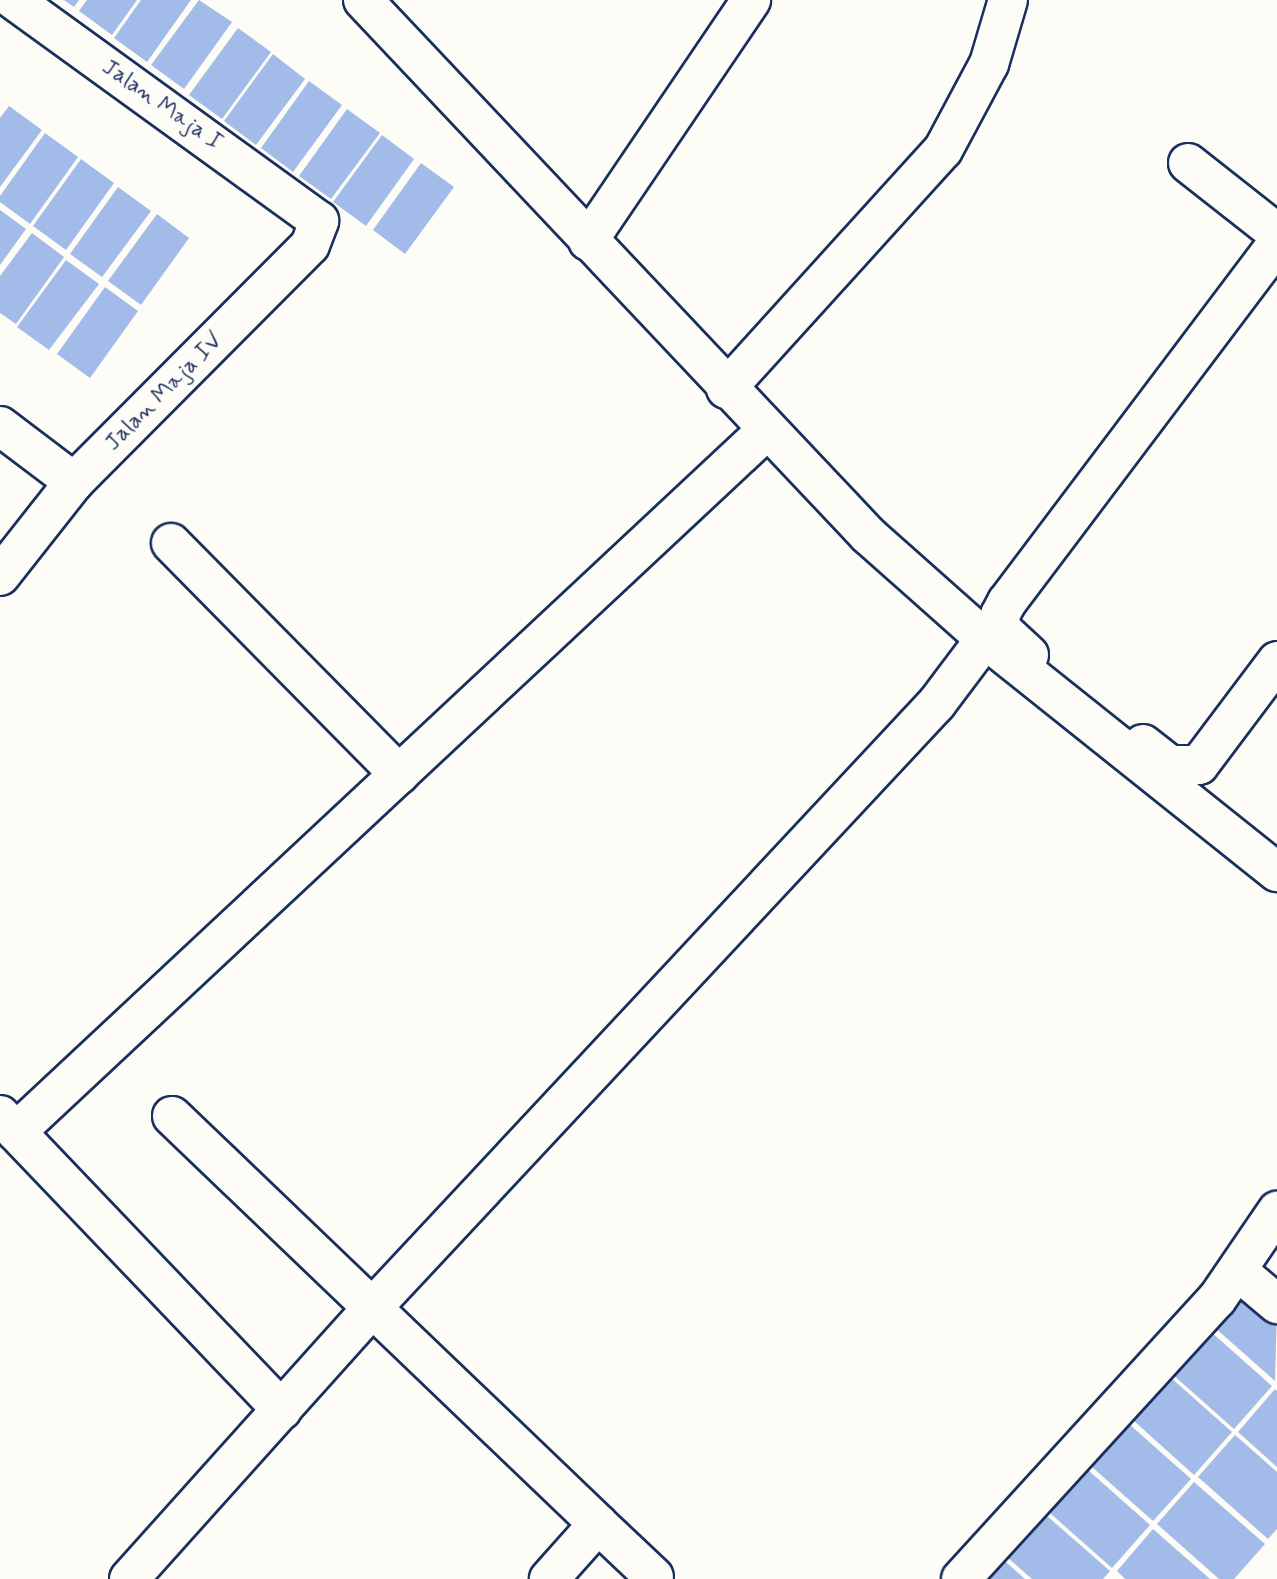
<!DOCTYPE html>
<html>
<head>
<meta charset="utf-8">
<style>
	body { margin:0 }
	#map { position:relative; width:1277px; height:1579px; overflow:hidden; background:#fdfcf7; font-family:Mynerve,sans-serif }
	div>[style] { position:absolute }
	.building>* { inset:0; background:#a3bbe8 }
	.roads { filter:drop-shadow(2px 0 #1b2f5e) drop-shadow(-2px 0 #1b2f5e) drop-shadow(0 2px #1b2f5e) drop-shadow(0 -2px #1b2f5e) }
	.minor>* { height:38px; margin:-19px; padding:0 19px; transform-origin:19px; border-radius:19px; background:#fdfcf7 }
	span { translate:-50% -50%; white-space:nowrap; text-align:center; line-height:1.15; -webkit-text-stroke:6px #fdfcf7; paint-order:stroke }
	.street-label { font-size:23px; color:#1b2f5e }
</style>
</head>
<body>
<div id="map">
	<div class="building">
		<div style="clip-path:polygon(64px 0,79px 0,74px 7px)"></div>
		<div style="clip-path:polygon(87px 0,137px 0,112px 35px,79px 11px)"></div>
		<div style="clip-path:polygon(141px 0,191px 0,147px 62px,114px 38px)"></div>
		<div style="clip-path:polygon(199px 0,232px 22px,184px 89px,151px 65px)"></div>
		<div style="clip-path:polygon(238px 28px,271px 52px,222px 119px,189px 95px)"></div>
		<div style="clip-path:polygon(273px 54px,305px 79px,256px 145px,224px 121px)"></div>
		<div style="clip-path:polygon(309px 81px,342px 105px,293px 172px,261px 148px)"></div>
		<div style="clip-path:polygon(9px 106px,42px 130px,0 187px,0 118px)"></div>
		<div style="clip-path:polygon(347px 109px,380px 133px,331px 199px,299px 176px)"></div>
		<div style="clip-path:polygon(45px 133px,78px 157px,30px 224px,0 202px,0 196px)"></div>
		<div style="clip-path:polygon(382px 135px,414px 159px,366px 226px,333px 202px)"></div>
		<div style="clip-path:polygon(81px 159px,114px 183px,66px 250px,33px 226px)"></div>
		<div style="clip-path:polygon(421px 163px,454px 187px,405px 254px,373px 230px)"></div>
		<div style="clip-path:polygon(118px 187px,151px 211px,102px 277px,70px 254px)"></div>
		<div style="clip-path:polygon(0 210px,26px 229px,0 265px)"></div>
		<div style="clip-path:polygon(157px 214px,189px 238px,141px 305px,108px 281px)"></div>
		<div style="clip-path:polygon(32px 233px,64px 257px,16px 324px,0 313px,0 276px)"></div>
		<div style="clip-path:polygon(66px 260px,99px 284px,49px 350px,17px 327px)"></div>
		<div style="clip-path:polygon(105px 287px,138px 311px,90px 378px,57px 354px)"></div>
		<div style="clip-path:polygon(1242px 1277px,1277px 1308px,1275px 1381px,1205px 1319px)"></div>
		<div style="clip-path:polygon(1201px 1323px,1272px 1386px,1234px 1429px,1163px 1366px)"></div>
		<div style="clip-path:polygon(1161px 1369px,1232px 1432px,1194px 1475px,1124px 1412px)"></div>
		<div style="clip-path:polygon(1275px 1389px,1277px 1391px,1277px 1467px,1238px 1432px)"></div>
		<div style="clip-path:polygon(1120px 1416px,1191px 1479px,1153px 1521px,1083px 1459px)"></div>
		<div style="clip-path:polygon(1235px 1435px,1277px 1472px,1277px 1529px,1268px 1539px,1198px 1477px)"></div>
		<div style="clip-path:polygon(1080px 1463px,1150px 1525px,1112px 1568px,1042px 1506px)"></div>
		<div style="clip-path:polygon(1194px 1482px,1265px 1544px,1234px 1579px,1219px 1579px,1157px 1524px)"></div>
		<div style="clip-path:polygon(1039px 1509px,1110px 1571px,1103px 1579px,1032px 1579px,1001px 1552px)"></div>
		<div style="clip-path:polygon(1153px 1529px,1210px 1579px,1125px 1579px,1117px 1571px)"></div>
		<div style="clip-path:polygon(998px 1555px,1025px 1579px,977px 1579px)"></div>
	</div>
	<div class="roads">
		<div class="minor">
			<div style="left:363px;top:0;width:736px;rotate:46.65deg"></div>
			<div style="left:868px;top:535px;width:157px;rotate:41.6deg"></div>
			<div style="left:985px;top:639px;width:374px;rotate:38.6deg"></div>
			<div style="left:1188px;top:163px;width:113px;rotate:38.2deg"></div>
			<div style="left:588px;top:241px;width:291px;rotate:-55.9deg"></div>
			<div style="left:726px;top:389px;width:323px;rotate:-47.8deg"></div>
			<div style="left:943px;top:150px;width:98px;rotate:-61.9deg"></div>
			<div style="left:989px;top:64px;width:67px;rotate:-73.5deg"></div>
			<div style="left:0;top:426px;width:93px;rotate:37.1deg"></div>
			<div style="left:171px;top:543px;width:325px;rotate:45.4deg"></div>
			<div style="left:0;top:576px;width:120px;rotate:-51.8deg"></div>
			<div style="left:74px;top:482px;width:334px;rotate:-45.1deg"></div>
			<div style="left:310px;top:245px;width:26px;rotate:-69deg"></div>
			<div style="left:319px;top:221px;width:377px;rotate:-144.1deg"></div>
			<div style="left:1029px;top:655px;width:38px;rotate:-137deg"></div>
			<div style="left:1001px;top:629px;width:14px;rotate:-94deg"></div>
			<div style="left:1000px;top:615px;width:15px;rotate:-62deg"></div>
			<div style="left:1007px;top:602px;width:448px;rotate:-53deg"></div>
			<div style="left:1143px;top:744px;width:34px;rotate:38deg"></div>
			<div style="left:1170px;top:765px;width:29px"></div>
			<div style="left:1199px;top:765px;width:130px;rotate:-53.1deg"></div>
			<div style="left:0;top:1115px;width:408px;rotate:46.3deg"></div>
			<div style="left:172px;top:1116px;width:590px;rotate:43.76deg"></div>
			<div style="left:598px;top:1524px;width:74px;rotate:131.7deg"></div>
			<div style="left:16px;top:1132px;width:1027px;rotate:-43.07deg"></div>
			<div style="left:1239px;top:1272px;width:50px;rotate:40.1deg"></div>
			<div style="left:598px;top:1524px;width:77px;rotate:43.4deg"></div>
			<div style="left:129px;top:1579px;width:365px;rotate:-48.1deg"></div>
			<div style="left:373px;top:1307px;width:826px;rotate:-46.96deg"></div>
			<div style="left:937px;top:703px;width:80px;rotate:-53.1deg"></div>
			<div style="left:961px;top:1579px;width:379px;rotate:-47.6deg"></div>
			<div style="left:1217px;top:1299px;width:107px;rotate:-55.7deg"></div>
		</div>
	</div>
	<div class="street-label">
		<span style="left:162px;top:105px;rotate:35deg">Jalan Maja I</span>
		<span style="left:164px;top:392px;rotate:-45deg">Jalan Maja IV</span>
	</div>
</div>
</body>
</html>
